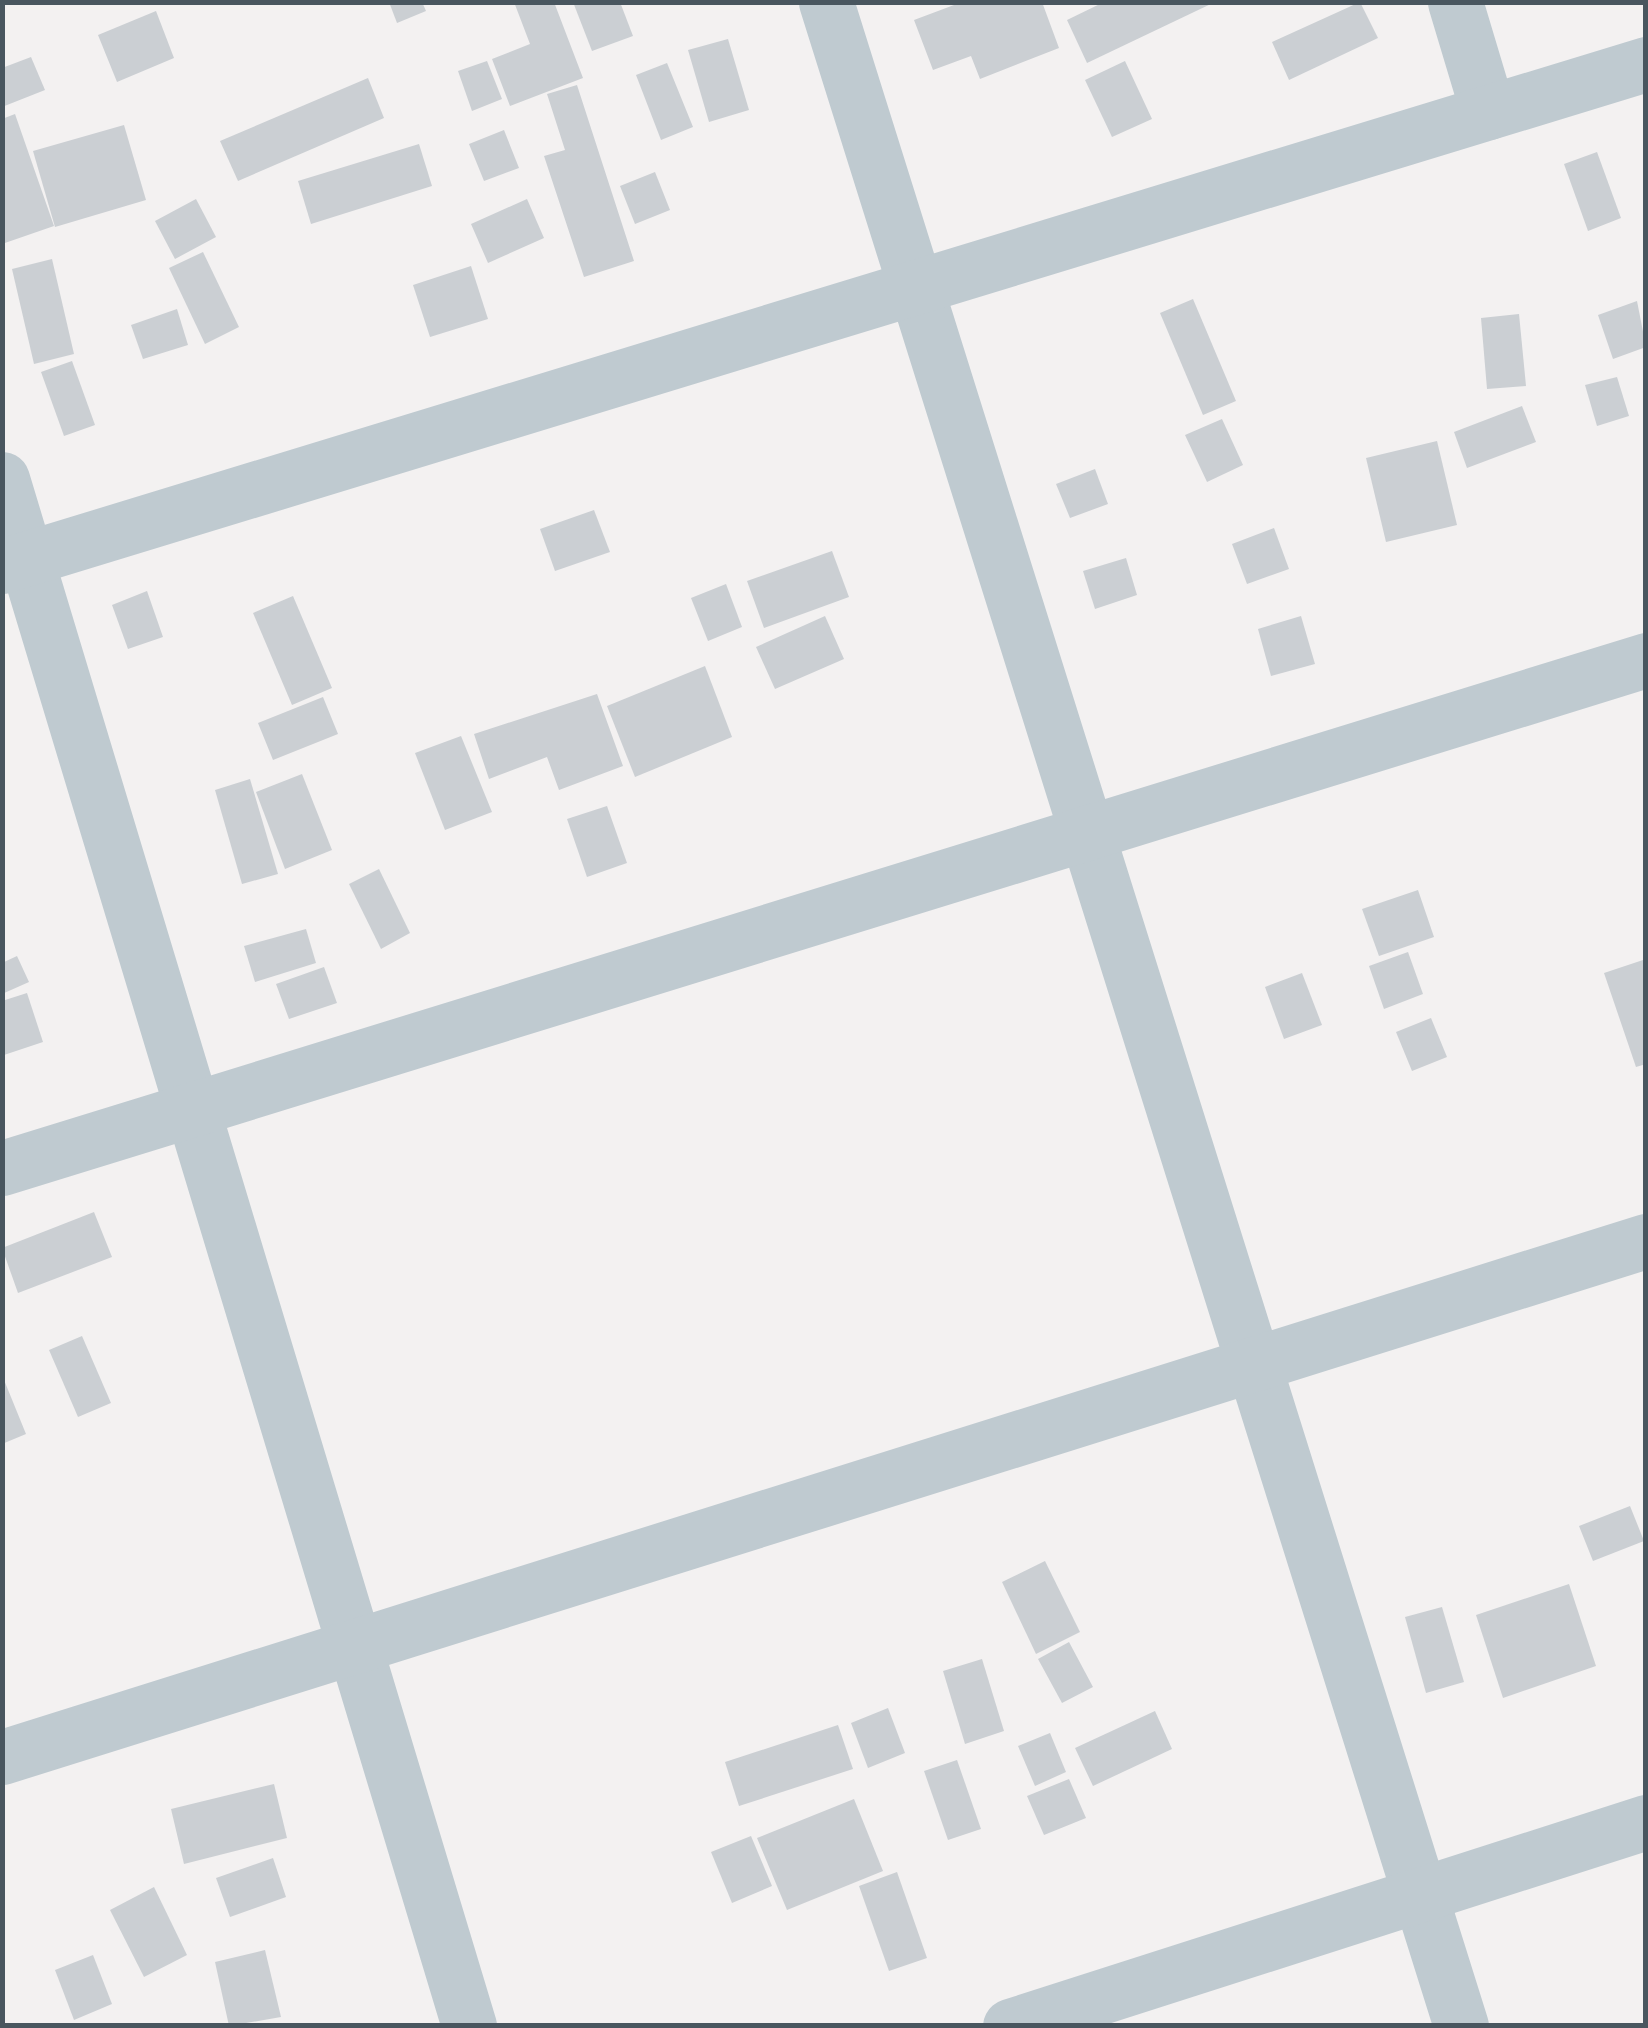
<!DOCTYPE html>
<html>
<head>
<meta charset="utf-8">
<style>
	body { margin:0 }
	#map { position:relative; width:1648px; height:2028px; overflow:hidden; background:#f3f1f1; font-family:Poppins,sans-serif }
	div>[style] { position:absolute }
	.building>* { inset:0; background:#cbcfd3 }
	.minor>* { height:55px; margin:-27.5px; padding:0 27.5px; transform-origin:27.5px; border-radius:27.5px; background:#bfcad0 }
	span { translate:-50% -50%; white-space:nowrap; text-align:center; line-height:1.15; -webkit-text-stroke:10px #fff; paint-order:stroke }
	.frame { position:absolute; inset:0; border:5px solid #49565f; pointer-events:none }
</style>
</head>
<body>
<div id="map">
	<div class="building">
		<div style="clip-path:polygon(389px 2px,422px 2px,426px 11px,397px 23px)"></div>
		<div style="clip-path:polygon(514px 2px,554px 2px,583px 78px,510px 106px,492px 59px,530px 44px)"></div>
		<div style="clip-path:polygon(573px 2px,620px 2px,633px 36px,592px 51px)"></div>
		<div style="clip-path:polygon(962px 2px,1042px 2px,1059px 48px,980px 79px,971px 56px,933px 70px,914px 20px)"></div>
		<div style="clip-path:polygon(1104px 2px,1215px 2px,1087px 63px,1067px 20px)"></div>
		<div style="clip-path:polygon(1360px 2px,1378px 38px,1289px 80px,1272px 42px)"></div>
		<div style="clip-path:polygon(156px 11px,174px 58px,117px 82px,98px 35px)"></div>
		<div style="clip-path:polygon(728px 39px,749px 110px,709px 122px,688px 50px)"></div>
		<div style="clip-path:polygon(31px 57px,45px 90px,2px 107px,2px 68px)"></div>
		<div style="clip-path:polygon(487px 61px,502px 99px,472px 111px,458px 71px)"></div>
		<div style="clip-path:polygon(1125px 61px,1152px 119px,1112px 137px,1085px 80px)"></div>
		<div style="clip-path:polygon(667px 63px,693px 127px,661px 140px,636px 75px)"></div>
		<div style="clip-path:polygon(368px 78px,384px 118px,238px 181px,220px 141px)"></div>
		<div style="clip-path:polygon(577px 85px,634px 261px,584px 277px,544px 156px,565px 150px,547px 94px)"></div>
		<div style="clip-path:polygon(15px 114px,54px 226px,2px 244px,2px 119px)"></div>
		<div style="clip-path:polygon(124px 125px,146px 200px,55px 227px,33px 151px)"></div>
		<div style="clip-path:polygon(504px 130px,519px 168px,484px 181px,469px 144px)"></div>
		<div style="clip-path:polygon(419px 144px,432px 186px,311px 224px,298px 181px)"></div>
		<div style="clip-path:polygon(1597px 152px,1621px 218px,1588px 231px,1564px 164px)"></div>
		<div style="clip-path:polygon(655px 172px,670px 210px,635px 224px,620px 186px)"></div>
		<div style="clip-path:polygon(196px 199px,216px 237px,175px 259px,155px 221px)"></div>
		<div style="clip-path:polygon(527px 199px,544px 238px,488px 263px,471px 224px)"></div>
		<div style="clip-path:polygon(203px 252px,239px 327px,205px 344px,169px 268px)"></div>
		<div style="clip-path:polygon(52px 259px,74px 354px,34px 364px,12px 269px)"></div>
		<div style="clip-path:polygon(471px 266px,488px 319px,430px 337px,413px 285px)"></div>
		<div style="clip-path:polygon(1193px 299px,1236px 401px,1203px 415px,1160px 313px)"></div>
		<div style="clip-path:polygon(1637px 301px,1646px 347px,1613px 359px,1598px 315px)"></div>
		<div style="clip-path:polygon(177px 309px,188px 345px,143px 359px,131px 325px)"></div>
		<div style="clip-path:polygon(1519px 314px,1526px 386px,1487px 389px,1481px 318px)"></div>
		<div style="clip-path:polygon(72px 361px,95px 425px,64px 436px,41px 372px)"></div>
		<div style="clip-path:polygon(1617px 377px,1629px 416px,1597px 426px,1585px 385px)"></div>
		<div style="clip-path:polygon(1522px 406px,1536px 442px,1467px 468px,1454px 432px)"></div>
		<div style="clip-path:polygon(1222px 419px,1243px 465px,1207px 482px,1185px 435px)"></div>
		<div style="clip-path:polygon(1437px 441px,1457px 525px,1386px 542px,1366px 458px)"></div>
		<div style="clip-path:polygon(1095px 469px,1108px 504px,1070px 518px,1056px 484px)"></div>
		<div style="clip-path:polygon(594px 510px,610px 552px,555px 571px,540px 529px)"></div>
		<div style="clip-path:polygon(1274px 528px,1289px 569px,1247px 584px,1232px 544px)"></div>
		<div style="clip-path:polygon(832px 551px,849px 597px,764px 628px,747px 581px)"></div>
		<div style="clip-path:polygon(1126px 558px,1137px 595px,1095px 609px,1083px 571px)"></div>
		<div style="clip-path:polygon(726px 584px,742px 627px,708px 641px,691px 598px)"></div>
		<div style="clip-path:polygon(147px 591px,163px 637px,128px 649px,112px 605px)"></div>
		<div style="clip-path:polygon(293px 596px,332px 688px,292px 705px,253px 613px)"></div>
		<div style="clip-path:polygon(825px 616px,844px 659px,775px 689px,756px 647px)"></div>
		<div style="clip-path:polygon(1301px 616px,1315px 664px,1271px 676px,1258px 629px)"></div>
		<div style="clip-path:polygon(705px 666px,732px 737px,635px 777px,607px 706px)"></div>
		<div style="clip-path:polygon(597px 694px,623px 766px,559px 790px,547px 757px,489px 779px,474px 734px)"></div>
		<div style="clip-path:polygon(323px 697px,338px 734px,273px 760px,258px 723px)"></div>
		<div style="clip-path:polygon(461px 736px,492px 812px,445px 830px,415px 753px)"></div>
		<div style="clip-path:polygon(302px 774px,332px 850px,285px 869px,256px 792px)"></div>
		<div style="clip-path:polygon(250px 779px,278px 874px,242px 884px,215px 790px)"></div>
		<div style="clip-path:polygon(607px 806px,627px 863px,587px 877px,567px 819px)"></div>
		<div style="clip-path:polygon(379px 869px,410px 933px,381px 949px,349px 884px)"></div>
		<div style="clip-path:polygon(1418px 890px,1434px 937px,1379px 956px,1362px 909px)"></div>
		<div style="clip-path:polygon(306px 929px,316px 963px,255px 982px,244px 946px)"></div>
		<div style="clip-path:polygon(1408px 952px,1423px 994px,1384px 1009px,1369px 966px)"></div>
		<div style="clip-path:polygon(17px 956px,29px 982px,2px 994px,2px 963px)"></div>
		<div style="clip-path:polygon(1646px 959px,1646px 1064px,1636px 1067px,1604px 973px)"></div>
		<div style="clip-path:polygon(324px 967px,337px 1003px,289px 1019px,276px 984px)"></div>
		<div style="clip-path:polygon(1302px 973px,1322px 1025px,1284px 1039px,1265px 987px)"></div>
		<div style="clip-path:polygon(27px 993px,43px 1042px,4px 1055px,2px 1001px)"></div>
		<div style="clip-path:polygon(1431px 1018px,1447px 1057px,1412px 1071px,1396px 1032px)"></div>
		<div style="clip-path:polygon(94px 1212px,112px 1257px,18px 1293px,2px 1248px)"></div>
		<div style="clip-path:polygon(82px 1336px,111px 1403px,78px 1417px,49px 1350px)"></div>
		<div style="clip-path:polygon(2px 1375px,26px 1434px,2px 1444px)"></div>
		<div style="clip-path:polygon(1630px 1506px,1644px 1541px,1593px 1561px,1579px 1526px)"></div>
		<div style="clip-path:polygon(1045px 1561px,1080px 1632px,1036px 1654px,1002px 1582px)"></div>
		<div style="clip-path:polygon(1569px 1584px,1596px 1666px,1503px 1698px,1476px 1615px)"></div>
		<div style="clip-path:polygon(1442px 1607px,1464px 1682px,1426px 1693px,1405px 1617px)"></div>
		<div style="clip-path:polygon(1069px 1642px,1093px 1687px,1062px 1703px,1038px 1659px)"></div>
		<div style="clip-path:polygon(982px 1659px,1004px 1731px,965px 1744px,943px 1671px)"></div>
		<div style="clip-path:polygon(888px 1708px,905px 1753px,868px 1768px,851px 1723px)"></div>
		<div style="clip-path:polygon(1155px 1711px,1172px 1749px,1093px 1786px,1075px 1748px)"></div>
		<div style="clip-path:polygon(838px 1725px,853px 1769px,739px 1806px,725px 1762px)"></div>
		<div style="clip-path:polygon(1050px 1733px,1066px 1772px,1035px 1786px,1018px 1746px)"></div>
		<div style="clip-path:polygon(957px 1760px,981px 1829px,948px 1840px,924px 1771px)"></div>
		<div style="clip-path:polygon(1069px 1779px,1086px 1818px,1044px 1835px,1027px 1796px)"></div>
		<div style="clip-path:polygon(274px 1784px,287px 1838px,184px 1864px,171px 1809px)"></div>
		<div style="clip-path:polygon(854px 1799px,883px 1871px,787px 1910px,757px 1838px)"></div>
		<div style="clip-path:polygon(751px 1836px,772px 1886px,732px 1903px,711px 1852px)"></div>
		<div style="clip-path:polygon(273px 1858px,286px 1897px,230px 1917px,216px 1878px)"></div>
		<div style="clip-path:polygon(897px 1872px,927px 1958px,889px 1971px,859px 1886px)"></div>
		<div style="clip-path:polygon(154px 1887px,187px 1955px,144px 1977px,110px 1910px)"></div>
		<div style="clip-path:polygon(265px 1950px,281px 2017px,229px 2026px,215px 1962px)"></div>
		<div style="clip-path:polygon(93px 1955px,112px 2004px,74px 2020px,55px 1970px)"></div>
	</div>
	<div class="minor">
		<div style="left:826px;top:2px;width:2121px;rotate:72.58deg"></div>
		<div style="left:1455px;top:2px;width:115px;rotate:73.3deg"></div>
		<div style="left:2px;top:479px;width:1616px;rotate:73.2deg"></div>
		<div style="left:2px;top:566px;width:1719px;rotate:-16.98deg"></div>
		<div style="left:2px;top:1168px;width:1721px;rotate:-17.17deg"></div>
		<div style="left:2px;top:1757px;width:1723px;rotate:-17.43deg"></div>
		<div style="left:1010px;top:2026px;width:668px;rotate:-17.78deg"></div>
	</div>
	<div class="frame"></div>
</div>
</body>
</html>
